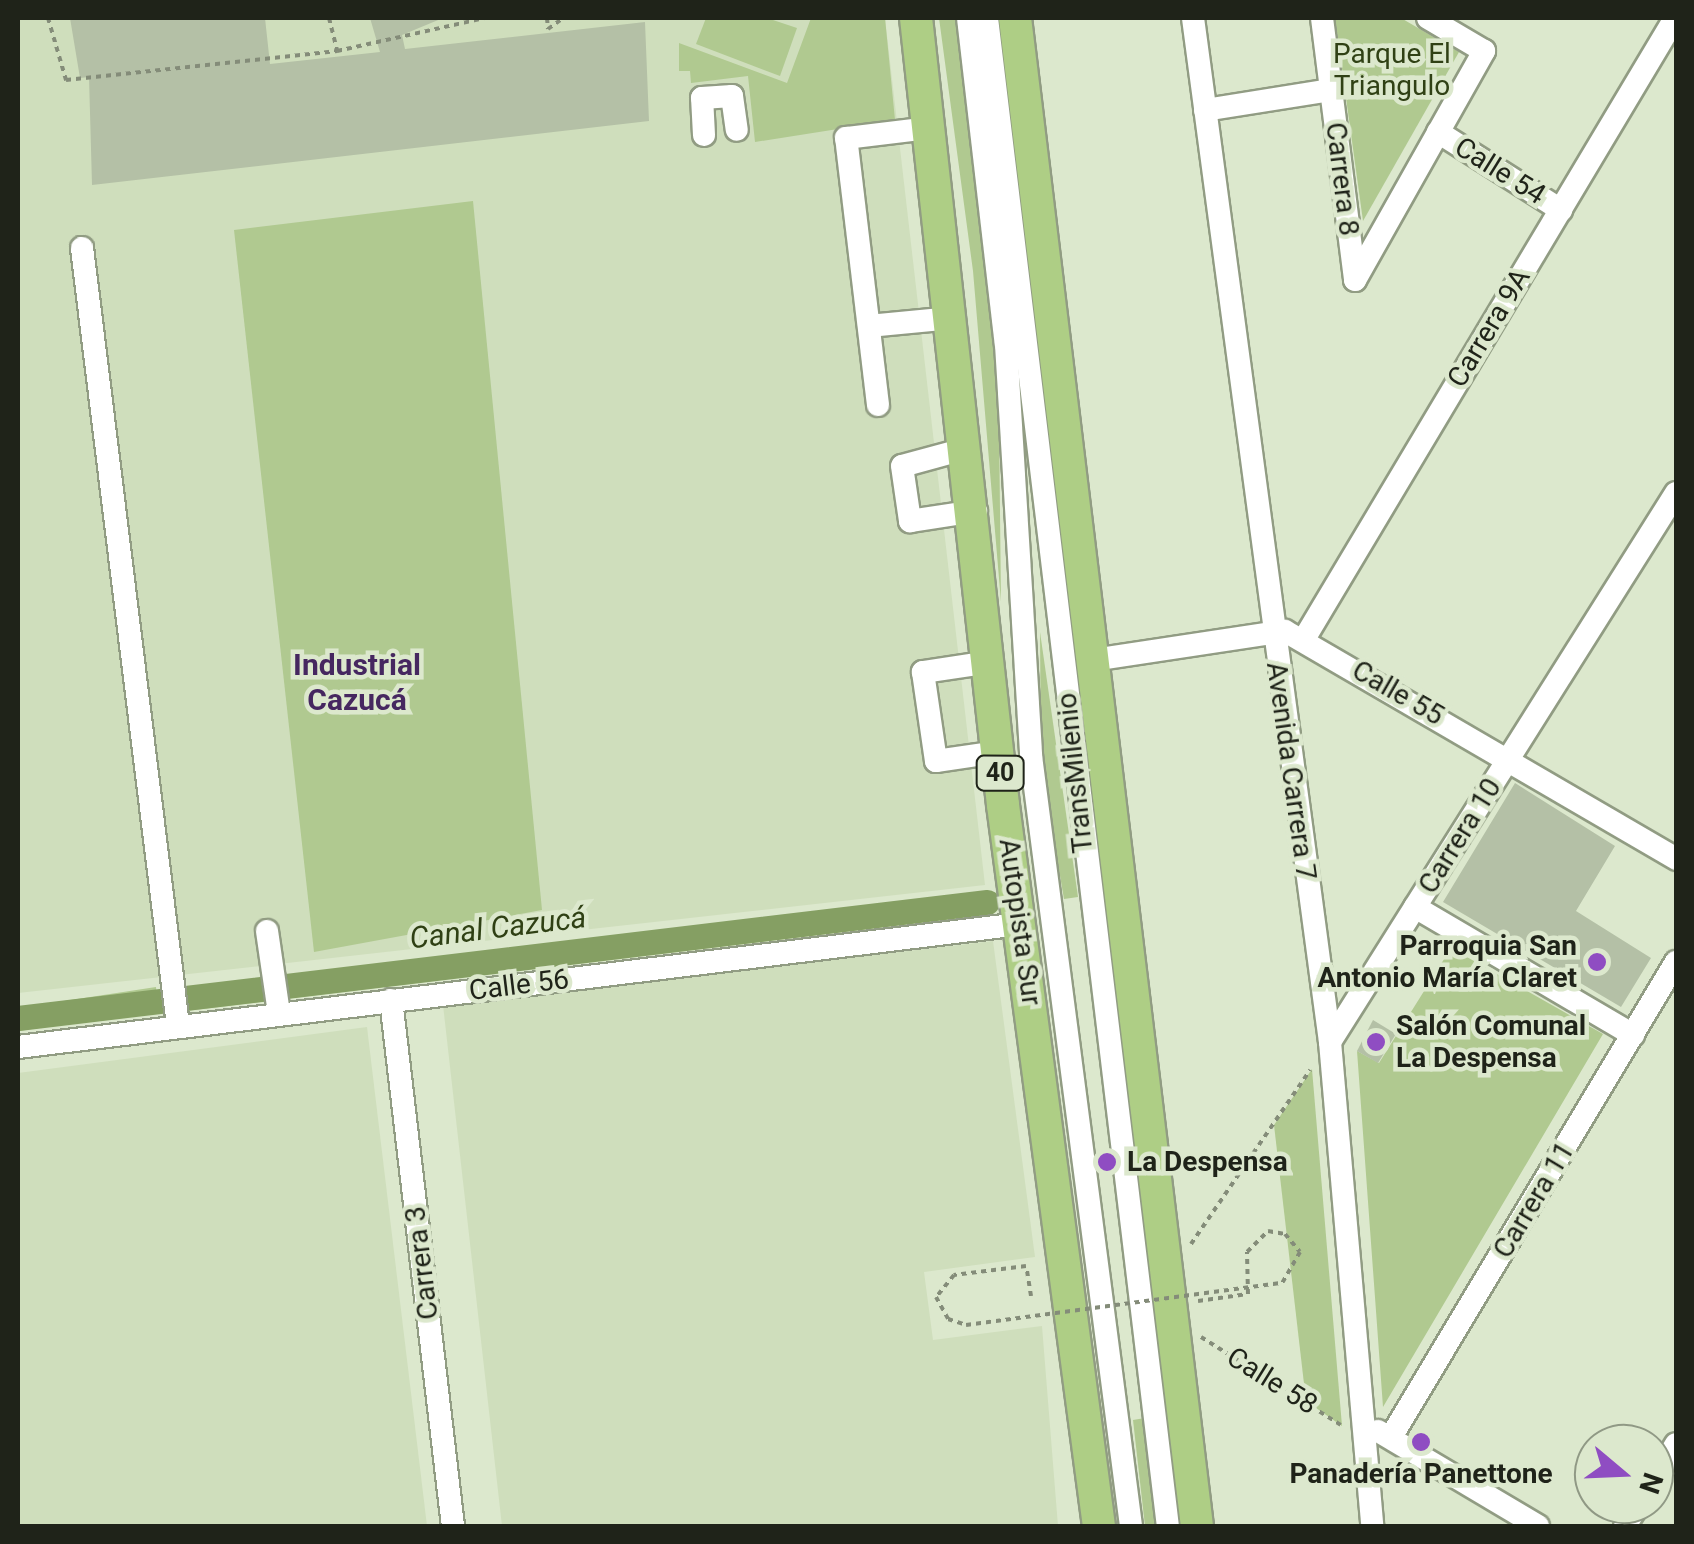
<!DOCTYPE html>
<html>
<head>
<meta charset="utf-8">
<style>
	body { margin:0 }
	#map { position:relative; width:1694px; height:1544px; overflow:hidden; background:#dce8cd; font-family:Roboto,sans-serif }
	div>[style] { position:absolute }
	.built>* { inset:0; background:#cfdebc }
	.green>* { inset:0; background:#b0c990 }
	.canal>* { height:25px; margin:-12.5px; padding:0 12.5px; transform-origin:12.5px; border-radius:12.5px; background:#859f63 }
	.building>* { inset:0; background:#b4c0a6 }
	.path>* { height:4px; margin-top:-2px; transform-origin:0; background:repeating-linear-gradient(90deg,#848c79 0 5px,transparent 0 10px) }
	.roads { filter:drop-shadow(2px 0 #919c83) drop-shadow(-2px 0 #919c83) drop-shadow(0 2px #919c83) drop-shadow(0 -2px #919c83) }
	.minor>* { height:22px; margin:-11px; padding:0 11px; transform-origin:11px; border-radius:11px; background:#fff }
	.highway>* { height:32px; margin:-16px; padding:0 16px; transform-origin:16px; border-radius:16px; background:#aece85 }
	.path-bridge>* { height:4px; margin-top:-2px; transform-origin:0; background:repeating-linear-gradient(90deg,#848c79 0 5px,transparent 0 10px) }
	.dots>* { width:28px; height:28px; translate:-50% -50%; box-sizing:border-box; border:5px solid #dce8cd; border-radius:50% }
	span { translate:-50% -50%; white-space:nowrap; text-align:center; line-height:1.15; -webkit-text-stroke:9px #dce8cd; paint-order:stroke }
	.shield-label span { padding:2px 8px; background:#dce8cd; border:2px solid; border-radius:8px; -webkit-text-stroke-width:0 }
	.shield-label { font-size:25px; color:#1f2319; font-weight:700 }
	.park-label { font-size:28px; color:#304115 }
	.street-label { font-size:28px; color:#1f2319 }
	.poi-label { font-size:28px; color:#1f2319; font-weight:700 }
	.right { translate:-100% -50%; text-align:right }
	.left { translate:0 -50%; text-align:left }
	.neighbourhood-label { font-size:30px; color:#462760; font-weight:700 }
	.water-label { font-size:30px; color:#2f4014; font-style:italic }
	.frame { position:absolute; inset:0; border:20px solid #1f2319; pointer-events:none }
	.north { position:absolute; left:1574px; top:1424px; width:100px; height:100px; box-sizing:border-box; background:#dce8cd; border:2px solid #909985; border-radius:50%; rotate:109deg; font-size:28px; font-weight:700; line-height:40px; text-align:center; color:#1f2319 }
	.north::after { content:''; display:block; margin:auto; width:35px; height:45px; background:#8f4dc2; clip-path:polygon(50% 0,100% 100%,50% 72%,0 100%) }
</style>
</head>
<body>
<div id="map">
	<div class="built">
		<div style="clip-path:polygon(18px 18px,885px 18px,985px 885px,18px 993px)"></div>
		<div style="clip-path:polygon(993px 941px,1035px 1257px,924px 1272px,933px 1340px,1042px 1326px,1058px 1526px,502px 1526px,443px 1005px)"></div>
		<div style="clip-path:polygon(367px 1027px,427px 1526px,18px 1526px,18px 1073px)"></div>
	</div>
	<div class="green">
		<div style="clip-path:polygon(706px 18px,767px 18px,797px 28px,780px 76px,696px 44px)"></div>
		<div style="clip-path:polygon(811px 18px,885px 18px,895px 120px,755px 142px,748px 76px,691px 83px,690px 71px,679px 71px,679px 43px,787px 83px)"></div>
		<div style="clip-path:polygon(939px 18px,960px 18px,998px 330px,1001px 602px,973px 271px)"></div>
		<div style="clip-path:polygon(1335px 18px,1401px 18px,1459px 52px,1363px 221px)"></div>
		<div style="clip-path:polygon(473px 201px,542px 910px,314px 952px,234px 230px)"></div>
		<div style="clip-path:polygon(1040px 632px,1078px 897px,1064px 899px,1041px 766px)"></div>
		<div style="clip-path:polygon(986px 891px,988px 913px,186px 1011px,185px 988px)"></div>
		<div style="clip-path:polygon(1451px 948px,1603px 1034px,1383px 1407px,1357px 1051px,1379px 1063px)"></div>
		<div style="clip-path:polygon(156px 987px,158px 1011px,18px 1031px,18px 1008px)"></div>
		<div style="clip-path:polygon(1312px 1069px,1342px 1426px,1306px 1401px,1274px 1125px)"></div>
		<div style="clip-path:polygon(1151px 1417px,1161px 1526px,1145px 1526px,1133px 1420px)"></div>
	</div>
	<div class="canal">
		<div style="left:18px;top:1018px;width:976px;rotate:-6.83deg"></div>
	</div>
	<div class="building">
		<div style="clip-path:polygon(70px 18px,265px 18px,270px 64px,380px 52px,370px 18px,443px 18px,402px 35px,405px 49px,645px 22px,649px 121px,92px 185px,89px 77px,80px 78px)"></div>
		<div style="clip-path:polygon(1515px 783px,1615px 846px,1576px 911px,1651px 958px,1621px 1007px,1443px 902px)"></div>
		<div style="clip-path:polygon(1373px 1020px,1396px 1034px,1378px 1063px,1357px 1051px)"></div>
	</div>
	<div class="path">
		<div style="left:48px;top:18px;width:65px;rotate:73.8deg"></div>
		<div style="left:66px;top:80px;width:273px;rotate:-6.1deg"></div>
		<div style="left:337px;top:51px;width:152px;rotate:-12.6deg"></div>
		<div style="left:329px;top:18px;width:34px;rotate:76deg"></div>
		<div style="left:547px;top:18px;width:11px;rotate:85deg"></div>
		<div style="left:548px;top:29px;width:19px;rotate:-36deg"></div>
		<div style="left:1191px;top:1244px;width:211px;rotate:-55.6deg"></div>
		<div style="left:1198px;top:1301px;width:50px;rotate:-8deg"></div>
		<div style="left:1248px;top:1294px;width:42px;rotate:-91.4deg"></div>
		<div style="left:1247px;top:1252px;width:30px;rotate:-45deg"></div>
		<div style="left:1268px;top:1231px;width:17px;rotate:10deg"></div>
		<div style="left:1285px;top:1234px;width:23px;rotate:50deg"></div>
		<div style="left:1300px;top:1252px;width:36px;rotate:120deg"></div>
		<div style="left:1201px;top:1337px;width:165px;rotate:32.2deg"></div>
	</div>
	<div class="roads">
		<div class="minor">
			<div style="left:968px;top:18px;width:328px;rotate:83.4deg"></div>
			<div style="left:1006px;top:344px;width:413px;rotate:86.5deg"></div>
			<div style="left:1031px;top:756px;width:776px;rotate:82.6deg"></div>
			<div style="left:987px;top:18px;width:1519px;rotate:83.16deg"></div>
			<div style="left:1193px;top:18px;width:1033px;rotate:82.38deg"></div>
			<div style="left:1330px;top:1042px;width:486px;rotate:85deg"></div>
			<div style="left:1322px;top:18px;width:264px;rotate:82.8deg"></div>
			<div style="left:1205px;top:110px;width:128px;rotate:-9deg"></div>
			<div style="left:1438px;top:132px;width:146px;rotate:32.4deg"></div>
			<div style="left:704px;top:135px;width:37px;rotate:-93deg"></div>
			<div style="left:702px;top:98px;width:30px;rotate:-4deg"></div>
			<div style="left:732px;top:96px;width:34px;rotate:82deg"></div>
			<div style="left:82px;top:248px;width:783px;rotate:82.96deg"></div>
			<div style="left:1355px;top:280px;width:263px;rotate:-60.6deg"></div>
			<div style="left:1484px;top:51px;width:65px;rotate:-149.5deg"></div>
			<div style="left:869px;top:326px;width:83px;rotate:-5.5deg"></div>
			<div style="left:878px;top:405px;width:269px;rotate:-96.8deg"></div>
			<div style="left:846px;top:138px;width:84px;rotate:-6.9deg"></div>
			<div style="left:968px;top:448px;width:68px;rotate:164.7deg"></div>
			<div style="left:902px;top:466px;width:56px;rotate:81.7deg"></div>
			<div style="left:910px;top:521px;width:67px;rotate:-8.6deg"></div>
			<div style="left:1304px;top:639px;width:723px;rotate:-59.14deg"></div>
			<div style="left:1093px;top:660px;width:194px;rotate:-8.6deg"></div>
			<div style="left:1285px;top:631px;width:453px;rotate:30.2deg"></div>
			<div style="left:990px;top:662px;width:68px;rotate:171.5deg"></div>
			<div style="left:923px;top:672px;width:90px;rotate:81.7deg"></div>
			<div style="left:936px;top:761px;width:63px;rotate:-8.3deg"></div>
			<div style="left:1415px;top:907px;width:253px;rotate:30.4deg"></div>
			<div style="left:267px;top:931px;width:83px;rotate:81.7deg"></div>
			<div style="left:391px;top:1000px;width:530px;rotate:83.28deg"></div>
			<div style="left:1330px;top:1042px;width:649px;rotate:-57.78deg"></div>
			<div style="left:18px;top:1047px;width:1010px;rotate:-7deg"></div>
			<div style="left:1378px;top:1431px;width:186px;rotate:30.7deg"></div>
			<div style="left:1391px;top:1437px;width:554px;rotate:-59.04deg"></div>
			<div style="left:1654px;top:1480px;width:42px;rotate:-58.6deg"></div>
			<div style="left:1625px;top:1526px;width:26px;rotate:-58deg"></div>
		</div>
		<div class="highway">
			<div style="left:916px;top:18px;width:792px;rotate:83.69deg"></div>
			<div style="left:1003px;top:805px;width:727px;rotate:82.42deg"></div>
			<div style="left:1015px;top:18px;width:1519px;rotate:83.12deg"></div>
		</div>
	</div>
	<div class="path-bridge">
		<div style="left:1031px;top:1296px;width:30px;rotate:-99deg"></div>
		<div style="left:1026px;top:1266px;width:73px;rotate:172.9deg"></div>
		<div style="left:954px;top:1275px;width:28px;rotate:129deg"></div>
		<div style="left:936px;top:1297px;width:25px;rotate:61deg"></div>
		<div style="left:948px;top:1319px;width:19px;rotate:18deg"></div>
		<div style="left:966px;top:1325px;width:319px;rotate:-7.6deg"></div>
	</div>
	<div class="dots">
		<div style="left:1597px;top:962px;background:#8f4dc2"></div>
		<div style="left:1376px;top:1042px;background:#8f4dc2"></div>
		<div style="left:1107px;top:1162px;background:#8f4dc2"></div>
		<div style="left:1421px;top:1442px;background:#8f4dc2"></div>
	</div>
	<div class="shield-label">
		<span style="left:1000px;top:773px">40</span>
	</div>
	<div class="park-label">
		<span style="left:1392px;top:70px">Parque El<br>Triangulo</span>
	</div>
	<div class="street-label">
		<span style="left:1500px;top:171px;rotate:32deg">Calle 54</span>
		<span style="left:1342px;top:179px;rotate:83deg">Carrera 8</span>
		<span style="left:1489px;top:328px;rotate:-59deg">Carrera 9A</span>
		<span style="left:1398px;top:693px;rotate:30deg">Calle 55</span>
		<span style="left:1291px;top:771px;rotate:82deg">Avenida Carrera 7</span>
		<span style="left:1075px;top:773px;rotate:-96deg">TransMilenio</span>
		<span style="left:1460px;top:836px;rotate:-58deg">Carrera 10</span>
		<span style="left:1020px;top:922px;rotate:82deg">Autopista Sur</span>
		<span style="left:519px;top:985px;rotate:-7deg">Calle 56</span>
		<span style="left:1534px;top:1200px;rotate:-59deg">Carrera 11</span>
		<span style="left:422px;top:1263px;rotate:-97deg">Carrera 3</span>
		<span style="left:1272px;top:1381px;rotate:32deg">Calle 58</span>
	</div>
	<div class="poi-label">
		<span class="right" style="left:1577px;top:962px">Parroquia San<br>Antonio María Claret</span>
		<span class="left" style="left:1396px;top:1042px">Salón Comunal<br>La Despensa</span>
		<span class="left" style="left:1127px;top:1162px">La Despensa</span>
		<span style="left:1421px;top:1474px">Panadería Panettone</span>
	</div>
	<div class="neighbourhood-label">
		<span style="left:357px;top:682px">Industrial<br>Cazucá</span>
	</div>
	<div class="water-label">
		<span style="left:498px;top:928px;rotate:-7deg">Canal Cazucá</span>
	</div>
	<div class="frame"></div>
	<div class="north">N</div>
</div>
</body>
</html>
